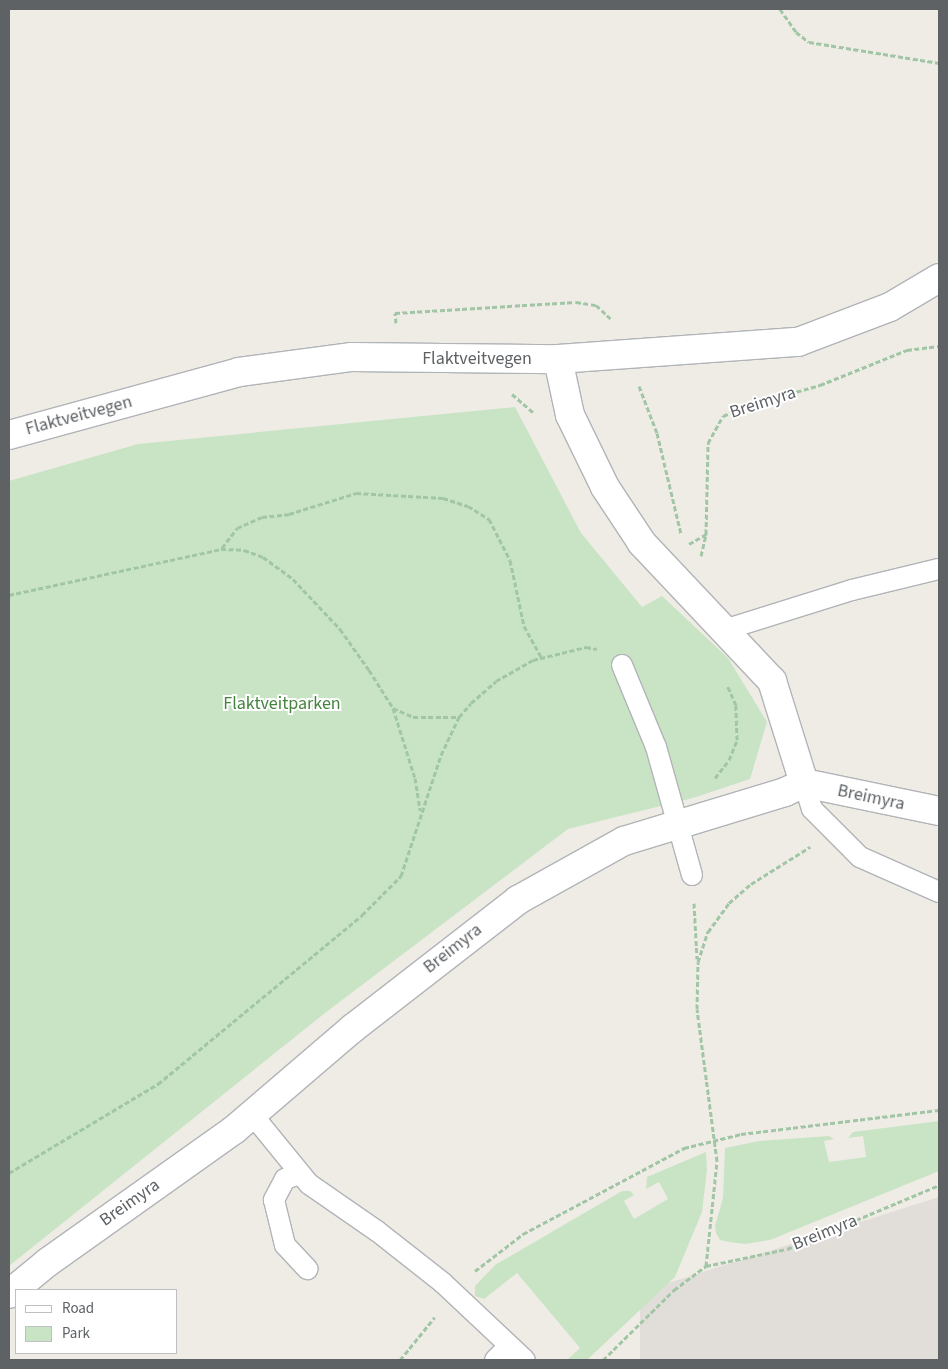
<!DOCTYPE html>
<html>
<head>
<meta charset="utf-8">
<style>
	body { margin:0 }
	#map { position:relative; width:948px; height:1369px; overflow:hidden; background:#efece6; font-family:"Source Sans 3",sans-serif }
	div>[style] { position:absolute }
	.education>* { inset:0; background:#e1ddd8 }
	.green>* { inset:0; background:#c9e4c5 }
	.path>* { height:3px; margin-top:-1.5px; transform-origin:0; background:repeating-linear-gradient(90deg,#a1c6a6 0 5px,transparent 0 7.5px) }
	.roads { filter:drop-shadow(1px 0 #b1b4b7) drop-shadow(-1px 0 #b1b4b7) drop-shadow(0 1px #b1b4b7) drop-shadow(0 -1px #b1b4b7) }
	.lane>* { height:20px; margin:-10px; padding:0 10px; transform-origin:10px; border-radius:10px; background:#fff }
	.street>* { height:28px; margin:-14px; padding:0 14px; transform-origin:14px; border-radius:14px; background:#fff }
	.secondary>* { height:28px; margin:-14px; padding:0 14px; transform-origin:14px; border-radius:14px; background:#fff }
	span { translate:-50% -50%; white-space:nowrap; text-align:center; line-height:1.15; -webkit-text-stroke:4px #fff; paint-order:stroke }
	.street-label { font-size:18px; color:#5e6265 }
	.park-label { font-size:18px; color:#44843e }
	.frame { position:absolute; inset:0; border:10px solid #5e6265; pointer-events:none }
	.legend { position:absolute; left:15px; top:1289px; width:162px; height:65px; box-sizing:border-box; background:#fff; border:1px solid #bfc0c1; margin:0; padding:6px 9px; list-style:none; font-size:15px; color:#5e6265 }
	.legend li { display:flex; align-items:center; gap:10px; height:25px }
	.legend b { width:25px; border:1px solid #bfc0c1 }
</style>
</head>
<body>
<div id="map">
	<div class="education">
		<div style="clip-path:polygon(939px 1197px,939px 1360px,640px 1360px,640px 1292px)"></div>
	</div>
	<div class="green">
		<div style="clip-path:polygon(515px 407px,581px 533px,642px 607px,662px 596px,728px 658px,767px 722px,750px 779px,693px 798px,568px 829px,325px 1013px,9px 1266px,9px 481px,138px 444px)"></div>
		<div style="clip-path:polygon(939px 1121px,939px 1171px,770px 1240px,745px 1244px,729px 1242px,720px 1240px,716px 1233px,715px 1226px,723px 1198px,725px 1148px,759px 1141px,829px 1136px,834px 1139px,824px 1141px,829px 1162px,866px 1157px,863px 1136px,848px 1138px,853px 1132px)"></div>
		<div style="clip-path:polygon(706px 1152px,707px 1170px,702px 1212px,675px 1277px,587px 1360px,567px 1360px,580px 1348px,517px 1273px,484px 1299px,475px 1296px,475px 1286px,495px 1265px,622px 1191px,630px 1191px,634px 1195px,624px 1201px,634px 1219px,668px 1199px,659px 1182px,646px 1189px,647px 1177px)"></div>
	</div>
	<div class="path">
		<div style="left:780px;top:9px;width:28px;rotate:55deg"></div>
		<div style="left:796px;top:32px;width:16px;rotate:38deg"></div>
		<div style="left:809px;top:42px;width:132px;rotate:9.2deg"></div>
		<div style="left:396px;top:323px;width:10px;rotate:-96deg"></div>
		<div style="left:395px;top:313px;width:181px;rotate:-3.5deg"></div>
		<div style="left:576px;top:302px;width:20px;rotate:9deg"></div>
		<div style="left:596px;top:305px;width:22px;rotate:43deg"></div>
		<div style="left:639px;top:386px;width:50px;rotate:69deg"></div>
		<div style="left:657px;top:433px;width:104px;rotate:76.6deg"></div>
		<div style="left:512px;top:394px;width:28px;rotate:41deg"></div>
		<div style="left:689px;top:544px;width:20px;rotate:-30deg"></div>
		<div style="left:222px;top:548px;width:25px;rotate:-53deg"></div>
		<div style="left:237px;top:528px;width:27px;rotate:-24deg"></div>
		<div style="left:262px;top:517px;width:27px;rotate:-6deg"></div>
		<div style="left:289px;top:514px;width:70px;rotate:-17.4deg"></div>
		<div style="left:356px;top:493px;width:87px;rotate:3.3deg"></div>
		<div style="left:443px;top:498px;width:26px;rotate:18deg"></div>
		<div style="left:468px;top:506px;width:25px;rotate:32deg"></div>
		<div style="left:489px;top:519px;width:46px;rotate:62.9deg"></div>
		<div style="left:510px;top:560px;width:67px;rotate:78deg"></div>
		<div style="left:524px;top:626px;width:35px;rotate:61deg"></div>
		<div style="left:701px;top:556px;width:23px;rotate:-77deg"></div>
		<div style="left:706px;top:534px;width:91px;rotate:-88.7deg"></div>
		<div style="left:708px;top:443px;width:31px;rotate:-61deg"></div>
		<div style="left:723px;top:416px;width:25px;rotate:-23deg"></div>
		<div style="left:746px;top:406px;width:77px;rotate:-15.8deg"></div>
		<div style="left:820px;top:385px;width:94px;rotate:-21.9deg"></div>
		<div style="left:907px;top:350px;width:32px;rotate:-7deg"></div>
		<div style="left:9px;top:595px;width:217px;rotate:-12.2deg"></div>
		<div style="left:221px;top:549px;width:23px;rotate:2deg"></div>
		<div style="left:244px;top:550px;width:20px;rotate:20deg"></div>
		<div style="left:263px;top:557px;width:37px;rotate:36deg"></div>
		<div style="left:293px;top:579px;width:69px;rotate:46.8deg"></div>
		<div style="left:340px;top:629px;width:50px;rotate:54.7deg"></div>
		<div style="left:369px;top:670px;width:45px;rotate:57.7deg"></div>
		<div style="left:393px;top:708px;width:73px;rotate:72.6deg"></div>
		<div style="left:415px;top:778px;width:33px;rotate:81deg"></div>
		<div style="left:393px;top:708px;width:22px;rotate:24deg"></div>
		<div style="left:413px;top:717px;width:46px"></div>
		<div style="left:715px;top:778px;width:23px;rotate:-52deg"></div>
		<div style="left:729px;top:760px;width:22px;rotate:-68deg"></div>
		<div style="left:737px;top:740px;width:35px;rotate:-92deg"></div>
		<div style="left:736px;top:705px;width:22px;rotate:-114deg"></div>
		<div style="left:694px;top:903px;width:56px;rotate:86.9deg"></div>
		<div style="left:9px;top:1173px;width:174px;rotate:-30.9deg"></div>
		<div style="left:158px;top:1084px;width:265px;rotate:-39.6deg"></div>
		<div style="left:362px;top:915px;width:55px;rotate:-45deg"></div>
		<div style="left:401px;top:876px;width:127px;rotate:-71.7deg"></div>
		<div style="left:441px;top:755px;width:42px;rotate:-64.7deg"></div>
		<div style="left:459px;top:717px;width:18px;rotate:-49deg"></div>
		<div style="left:471px;top:703px;width:33px;rotate:-41deg"></div>
		<div style="left:496px;top:681px;width:43px;rotate:-29.6deg"></div>
		<div style="left:533px;top:660px;width:55px;rotate:-13.8deg"></div>
		<div style="left:586px;top:647px;width:11px;rotate:10deg"></div>
		<div style="left:706px;top:1266px;width:83px;rotate:-11.9deg"></div>
		<div style="left:787px;top:1249px;width:165px;rotate:-22.8deg"></div>
		<div style="left:475px;top:1271px;width:61px;rotate:-37.6deg"></div>
		<div style="left:523px;top:1234px;width:183px;rotate:-28.1deg"></div>
		<div style="left:684px;top:1148px;width:59px;rotate:-13.8deg"></div>
		<div style="left:741px;top:1134px;width:199px;rotate:-6.9deg"></div>
		<div style="left:400px;top:1360px;width:55px;rotate:-50.9deg"></div>
		<div style="left:603px;top:1360px;width:100px;rotate:-44.6deg"></div>
		<div style="left:674px;top:1290px;width:40px;rotate:-37deg"></div>
		<div style="left:706px;top:1266px;width:106px;rotate:-84deg"></div>
		<div style="left:717px;top:1161px;width:153px;rotate:-97.5deg"></div>
		<div style="left:697px;top:1009px;width:47px;rotate:-88.8deg"></div>
		<div style="left:698px;top:962px;width:32px;rotate:-72deg"></div>
		<div style="left:708px;top:932px;width:36px;rotate:-54deg"></div>
		<div style="left:729px;top:903px;width:29px;rotate:-41deg"></div>
		<div style="left:751px;top:884px;width:70px;rotate:-32.1deg"></div>
	</div>
	<div class="roads">
		<div class="lane">
			<div style="left:724px;top:630px;width:134px;rotate:-17.4deg"></div>
			<div style="left:852px;top:590px;width:89px;rotate:-13.6deg"></div>
			<div style="left:622px;top:665px;width:89px;rotate:67.5deg"></div>
			<div style="left:656px;top:747px;width:133px;rotate:74.3deg"></div>
			<div style="left:804px;top:783px;width:27px;rotate:73deg"></div>
			<div style="left:812px;top:809px;width:68px;rotate:45deg"></div>
			<div style="left:860px;top:857px;width:86px;rotate:23.9deg"></div>
			<div style="left:251px;top:1113px;width:92px;rotate:50.8deg"></div>
			<div style="left:309px;top:1184px;width:83px;rotate:34.7deg"></div>
			<div style="left:377px;top:1231px;width:84px;rotate:38.2deg"></div>
			<div style="left:443px;top:1283px;width:112px;rotate:43.2deg"></div>
			<div style="left:300px;top:1174px;width:16px;rotate:162deg"></div>
			<div style="left:285px;top:1179px;width:24px;rotate:118deg"></div>
			<div style="left:274px;top:1200px;width:46px;rotate:76.3deg"></div>
			<div style="left:285px;top:1245px;width:33px;rotate:47deg"></div>
			<div style="left:495px;top:1360px;width:20px;rotate:-45deg"></div>
		</div>
		<div class="street">
			<div style="left:804px;top:783px;width:138px;rotate:11.7deg"></div>
			<div style="left:9px;top:1294px;width:50px;rotate:-39.4deg"></div>
			<div style="left:48px;top:1262px;width:229px;rotate:-35.4deg"></div>
			<div style="left:235px;top:1129px;width:155px;rotate:-40.6deg"></div>
			<div style="left:353px;top:1028px;width:209px;rotate:-37.8deg"></div>
			<div style="left:518px;top:900px;width:121px;rotate:-29.1deg"></div>
			<div style="left:624px;top:841px;width:168px;rotate:-16.9deg"></div>
			<div style="left:785px;top:792px;width:21px;rotate:-25deg"></div>
			<div style="left:804px;top:783px;width:107px;rotate:-107.4deg"></div>
			<div style="left:772px;top:681px;width:190px;rotate:-133.3deg"></div>
			<div style="left:642px;top:543px;width:67px;rotate:-123.5deg"></div>
			<div style="left:605px;top:487px;width:80px;rotate:-115.9deg"></div>
			<div style="left:570px;top:415px;width:57px;rotate:-102.1deg"></div>
		</div>
		<div class="secondary">
			<div style="left:9px;top:435px;width:238px;rotate:-15.3deg"></div>
			<div style="left:239px;top:372px;width:114px;rotate:-7.6deg"></div>
			<div style="left:352px;top:357px;width:206px;rotate:0.6deg"></div>
			<div style="left:558px;top:359px;width:241px;rotate:-4.1deg"></div>
			<div style="left:798px;top:342px;width:98px;rotate:-20.8deg"></div>
			<div style="left:890px;top:307px;width:57px;rotate:-30.6deg"></div>
		</div>
	</div>
	<div class="street-label">
		<span style="left:477px;top:359px">Flaktveitvegen</span>
		<span style="left:763px;top:403px;rotate:-18deg">Breimyra</span>
		<span style="left:79px;top:416px;rotate:-15deg">Flaktveitvegen</span>
		<span style="left:871px;top:798px;rotate:12deg">Breimyra</span>
		<span style="left:453px;top:949px;rotate:-38deg">Breimyra</span>
		<span style="left:130px;top:1203px;rotate:-35deg">Breimyra</span>
		<span style="left:825px;top:1233px;rotate:-22deg">Breimyra</span>
	</div>
	<div class="park-label">
		<span style="left:282px;top:704px">Flaktveitparken</span>
	</div>
	<div class="frame"></div>
	<ul class="legend">
	<li><b style="height:6px;background:#fff"></b>Road</li>
	<li><b style="height:14px;background:#c9e4c5"></b>Park</li>
	</ul>
</div>
</body>
</html>
